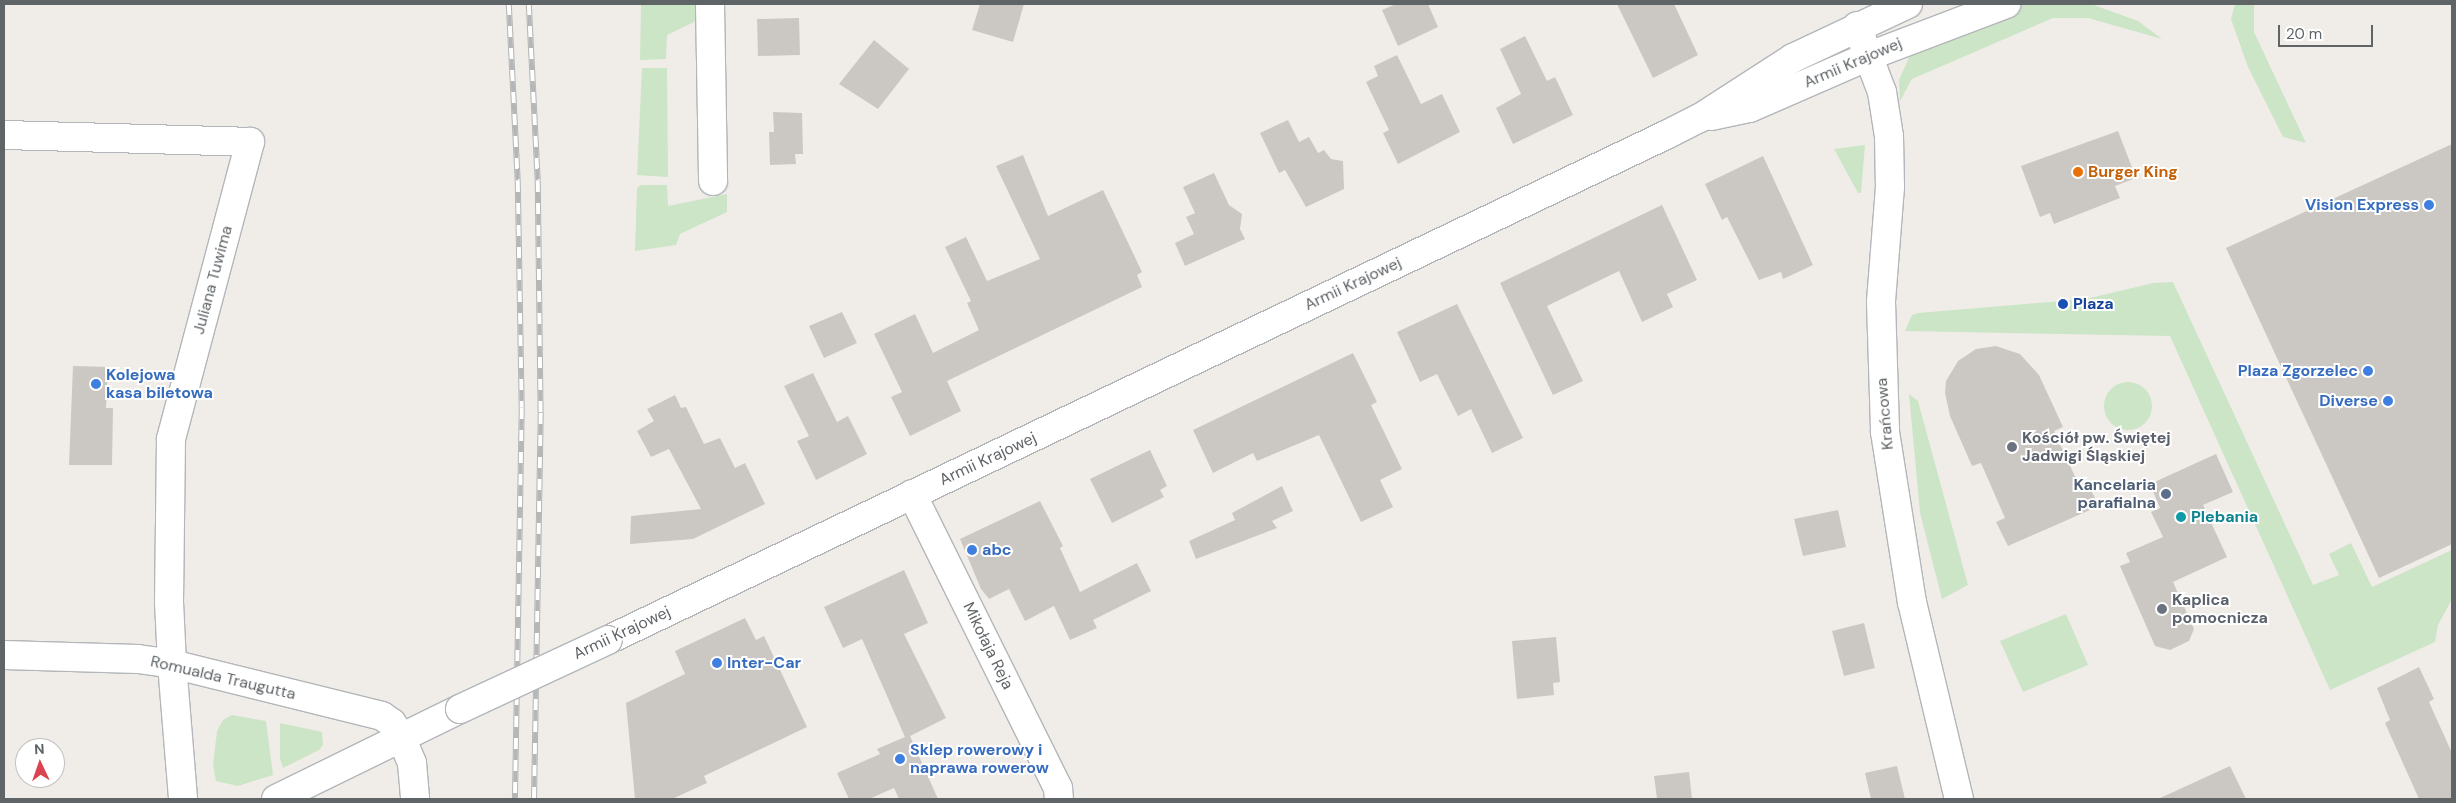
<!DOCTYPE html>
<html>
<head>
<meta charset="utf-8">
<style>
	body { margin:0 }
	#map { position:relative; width:2456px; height:803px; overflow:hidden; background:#f0ede8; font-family:"DM Sans",sans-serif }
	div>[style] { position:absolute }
	.green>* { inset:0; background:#cce5c7 }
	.round { border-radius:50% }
	.building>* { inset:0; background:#cbc8c4 }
	.roads { filter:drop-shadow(1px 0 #b3b6b9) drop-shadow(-1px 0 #b3b6b9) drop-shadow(0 1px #b3b6b9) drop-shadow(0 -1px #b3b6b9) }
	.street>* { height:28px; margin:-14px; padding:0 14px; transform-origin:14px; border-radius:14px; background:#fff }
	.secondary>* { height:28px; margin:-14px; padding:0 14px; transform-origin:14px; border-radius:14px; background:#fff }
	.rail>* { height:5.5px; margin-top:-2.75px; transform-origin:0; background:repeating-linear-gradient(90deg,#fff 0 11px,#b5b6b7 0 22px); box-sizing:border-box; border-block:1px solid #b5b6b7 }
	.bridges { filter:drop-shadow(1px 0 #b2b6b9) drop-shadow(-1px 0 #b2b6b9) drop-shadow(0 1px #b2b6b9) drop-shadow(0 -1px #b2b6b9) }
	.secondary-bridge>* { height:28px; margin:-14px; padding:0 14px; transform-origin:14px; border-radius:14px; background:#fff }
	.dots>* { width:14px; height:14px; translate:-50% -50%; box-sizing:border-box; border:2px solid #fff; border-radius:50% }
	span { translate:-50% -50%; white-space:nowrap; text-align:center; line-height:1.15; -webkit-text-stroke:4px #fff; paint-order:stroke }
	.street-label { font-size:16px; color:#5f6467 }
	.food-label { font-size:16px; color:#c56008; font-weight:700 }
	.left { translate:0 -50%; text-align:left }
	.shop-label { font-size:16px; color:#366cbe; font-weight:700 }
	.right { translate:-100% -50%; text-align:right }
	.transit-label { font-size:16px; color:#164399; font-weight:700 }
	.worship-label { font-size:16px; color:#5b616d; font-weight:700 }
	.service-label { font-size:16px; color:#4e5e75; font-weight:700 }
	.culture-label { font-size:16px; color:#0d838f; font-weight:700 }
	.frame { position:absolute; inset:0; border:5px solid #5f6467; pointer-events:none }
	.north { position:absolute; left:15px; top:738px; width:50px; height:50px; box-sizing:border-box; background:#fff; border:1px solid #bfc1c2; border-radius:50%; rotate:357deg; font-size:14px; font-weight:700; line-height:20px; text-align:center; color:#5f6467 }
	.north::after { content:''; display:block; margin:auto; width:18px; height:22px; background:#db4351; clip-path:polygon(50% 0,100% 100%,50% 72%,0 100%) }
	.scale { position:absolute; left:2278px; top:25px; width:95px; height:22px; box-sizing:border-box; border:2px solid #5f6467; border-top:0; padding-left:6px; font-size:15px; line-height:18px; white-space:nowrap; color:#5f6467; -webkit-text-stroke:4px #fff; paint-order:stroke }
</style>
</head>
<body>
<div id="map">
	<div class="green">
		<div style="clip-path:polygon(641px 4px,699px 4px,699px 16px,694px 22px,667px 35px,666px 59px,640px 60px)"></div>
		<div style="clip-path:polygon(2025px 4px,2091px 4px,2138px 21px,2162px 39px,2088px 18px,2053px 18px,1912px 79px,1900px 101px,1900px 109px,1899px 80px,1911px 53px)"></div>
		<div style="clip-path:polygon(2235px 4px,2254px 4px,2254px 32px,2306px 143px,2283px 137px,2248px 67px,2231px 19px)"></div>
		<div style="clip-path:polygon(642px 68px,667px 68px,668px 177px,637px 175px)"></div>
		<div style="clip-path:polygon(1865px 145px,1861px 193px,1858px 193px,1834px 149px)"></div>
		<div style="clip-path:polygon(641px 185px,667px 185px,668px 206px,727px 194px,727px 212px,680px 234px,676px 245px,635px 251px,637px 188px)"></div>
		<div style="clip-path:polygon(2173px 282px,2313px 585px,2339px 575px,2329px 554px,2351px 543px,2372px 587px,2452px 550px,2452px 599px,2438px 625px,2435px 642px,2330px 690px,2170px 336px,1905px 331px,1912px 315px,1918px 313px,2086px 299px,2153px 283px)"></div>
		<div class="round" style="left:2104px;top:382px;width:48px;height:48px"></div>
		<div style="clip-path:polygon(1909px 394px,1918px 401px,1968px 585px,1942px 599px,1920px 513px)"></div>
		<div style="clip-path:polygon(2066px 614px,2088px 665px,2023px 692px,2000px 641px)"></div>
		<div style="clip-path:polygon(232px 715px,266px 721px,273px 775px,238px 786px,216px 781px,213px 765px,217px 731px,223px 720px)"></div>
		<div style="clip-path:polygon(280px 723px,322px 732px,323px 745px,319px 750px,283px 768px,280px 759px)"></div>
	</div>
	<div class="building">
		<div style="clip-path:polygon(980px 4px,1024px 4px,1013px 42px,972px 30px)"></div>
		<div style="clip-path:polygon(1396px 4px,1428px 4px,1438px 27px,1398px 46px,1382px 10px)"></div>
		<div style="clip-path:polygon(1617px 4px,1674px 4px,1698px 55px,1653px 78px)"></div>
		<div style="clip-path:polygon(799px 18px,800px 55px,758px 56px,757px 19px)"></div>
		<div style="clip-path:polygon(1525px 36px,1547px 81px,1555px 77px,1573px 115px,1513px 144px,1496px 108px,1521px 94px,1500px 49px)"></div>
		<div style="clip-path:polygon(874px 40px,909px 69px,878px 109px,839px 84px)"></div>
		<div style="clip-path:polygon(1397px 55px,1421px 104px,1442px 94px,1460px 132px,1398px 164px,1383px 133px,1389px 130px,1366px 82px,1378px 76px,1374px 66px)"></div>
		<div style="clip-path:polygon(773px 112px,802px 113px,803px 154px,795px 154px,796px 164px,770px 165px,769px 132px,774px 132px)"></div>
		<div style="clip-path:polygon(1288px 120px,1299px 142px,1309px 137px,1318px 153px,1324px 150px,1331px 159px,1343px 161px,1344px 189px,1306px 207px,1285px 170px,1279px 173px,1260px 133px)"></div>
		<div style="clip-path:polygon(2118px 131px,2136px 178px,2115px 186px,2120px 198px,2054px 224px,2050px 213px,2040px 217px,2021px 166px)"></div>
		<div style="clip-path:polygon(2452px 144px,2452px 544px,2379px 578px,2226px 248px)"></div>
		<div style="clip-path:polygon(1023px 155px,1048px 216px,1103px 190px,1142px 272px,1137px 275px,1142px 287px,947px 381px,961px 411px,910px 436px,891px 397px,902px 392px,874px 334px,915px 314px,933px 353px,979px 330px,967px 303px,971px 301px,945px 247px,966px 237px,987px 281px,1040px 259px,996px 166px)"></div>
		<div style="clip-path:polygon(1763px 156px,1813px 265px,1783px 279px,1781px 272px,1759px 280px,1727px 217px,1722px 220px,1705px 184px)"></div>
		<div style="clip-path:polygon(1214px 173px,1229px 205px,1242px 214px,1240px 229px,1245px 239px,1185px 266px,1175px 243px,1194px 234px,1186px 217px,1195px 213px,1183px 187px)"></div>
		<div style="clip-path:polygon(1662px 205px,1697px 280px,1667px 294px,1673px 307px,1642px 322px,1619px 271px,1547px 306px,1583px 381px,1553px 395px,1500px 283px)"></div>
		<div style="clip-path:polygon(1457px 304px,1523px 438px,1492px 453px,1471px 409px,1458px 416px,1437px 374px,1420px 382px,1397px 332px)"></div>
		<div style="clip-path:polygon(842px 312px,857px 343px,824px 358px,809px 326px)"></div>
		<div style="clip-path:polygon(1996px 346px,2020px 354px,2039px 375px,2063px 427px,2054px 431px,2079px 485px,2087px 482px,2099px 506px,2008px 546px,1996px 522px,2005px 518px,1981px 463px,1972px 466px,1950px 416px,1945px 393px,1946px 381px,1958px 361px,1976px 349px)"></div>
		<div style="clip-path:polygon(1353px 353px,1377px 402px,1371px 405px,1402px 469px,1380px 480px,1393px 507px,1361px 522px,1319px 435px,1257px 461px,1253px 453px,1213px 473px,1193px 430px)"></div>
		<div style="clip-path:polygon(73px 366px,108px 367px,106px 408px,113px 408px,112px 465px,69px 465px)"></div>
		<div style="clip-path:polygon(813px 373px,837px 422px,848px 416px,867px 454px,816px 480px,797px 441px,809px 436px,784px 386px)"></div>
		<div style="clip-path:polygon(675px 395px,681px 408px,686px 407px,704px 444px,720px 438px,735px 468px,745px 463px,765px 504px,693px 539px,630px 544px,631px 516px,701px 509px,669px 449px,651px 457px,637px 431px,654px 421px,647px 409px)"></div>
		<div style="clip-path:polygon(1150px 450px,1167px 486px,1160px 490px,1164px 497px,1112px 523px,1090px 479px)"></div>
		<div style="clip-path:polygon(2216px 454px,2233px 492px,2203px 505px,2227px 557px,2173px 582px,2194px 629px,2189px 641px,2170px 650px,2155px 646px,2120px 566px,2130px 562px,2126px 553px,2163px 537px,2151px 512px,2160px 508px,2150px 484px)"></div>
		<div style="clip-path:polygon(1282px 486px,1293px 511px,1272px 521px,1277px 528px,1196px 559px,1189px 541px,1235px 520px,1232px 513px)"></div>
		<div style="clip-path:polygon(1040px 501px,1063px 546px,1060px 548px,1080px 592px,1137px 563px,1151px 591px,1093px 620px,1097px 628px,1070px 640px,1054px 606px,1025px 621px,1009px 589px,989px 599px,981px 589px,960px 539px)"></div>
		<div style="clip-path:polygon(1838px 510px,1846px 547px,1803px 556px,1794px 519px)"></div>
		<div style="clip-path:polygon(904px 570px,928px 623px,904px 634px,946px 718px,910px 736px,938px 799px,899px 799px,894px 788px,869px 799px,849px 799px,837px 773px,880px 754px,877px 749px,905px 737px,862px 639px,843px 648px,824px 607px)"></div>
		<div style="clip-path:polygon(745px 618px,756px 640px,764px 636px,807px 727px,704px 776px,707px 783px,672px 799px,635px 799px,626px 703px,685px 674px,675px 651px)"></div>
		<div style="clip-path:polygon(1864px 623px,1875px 668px,1844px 676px,1832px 631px)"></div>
		<div style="clip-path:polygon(1556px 637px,1560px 682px,1553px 683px,1554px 695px,1517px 699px,1512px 641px)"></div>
		<div style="clip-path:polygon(2419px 667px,2434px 699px,2429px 702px,2452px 753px,2452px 799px,2419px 799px,2385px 723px,2390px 720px,2377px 688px)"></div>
		<div style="clip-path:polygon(1897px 766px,1905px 799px,1871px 799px,1865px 773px)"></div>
		<div style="clip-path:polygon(2230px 766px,2246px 799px,2158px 799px)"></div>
		<div style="clip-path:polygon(1689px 772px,1692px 799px,1657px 799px,1654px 776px)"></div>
	</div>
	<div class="roads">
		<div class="street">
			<div style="left:710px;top:4px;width:177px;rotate:89deg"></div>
			<div style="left:1857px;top:26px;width:71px;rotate:69.3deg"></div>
			<div style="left:1882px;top:92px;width:45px;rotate:81deg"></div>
			<div style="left:1889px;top:136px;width:51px;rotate:88.9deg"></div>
			<div style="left:1890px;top:187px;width:115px;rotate:94.5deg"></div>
			<div style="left:1881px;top:302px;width:130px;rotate:88.2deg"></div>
			<div style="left:1885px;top:432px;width:172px;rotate:81deg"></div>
			<div style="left:1912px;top:602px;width:203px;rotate:76.6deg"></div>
			<div style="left:4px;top:135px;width:246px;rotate:1.6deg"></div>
			<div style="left:250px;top:142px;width:307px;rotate:104.9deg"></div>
			<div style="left:171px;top:439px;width:163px;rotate:90.7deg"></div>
			<div style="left:169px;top:602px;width:62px;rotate:87.2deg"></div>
			<div style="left:912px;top:494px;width:328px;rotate:63.6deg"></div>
			<div style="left:1058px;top:788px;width:11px;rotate:85deg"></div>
			<div style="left:401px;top:737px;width:28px;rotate:67deg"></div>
			<div style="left:412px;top:763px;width:36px;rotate:85deg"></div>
		</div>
		<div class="secondary">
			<div style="left:1711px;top:116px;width:40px;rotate:-12deg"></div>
			<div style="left:1750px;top:108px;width:130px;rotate:-23.6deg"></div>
			<div style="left:1869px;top:56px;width:147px;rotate:-20.8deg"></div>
			<div style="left:608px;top:640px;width:1172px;rotate:-25.52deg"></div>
			<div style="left:1666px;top:135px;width:38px;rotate:-27deg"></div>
			<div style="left:1700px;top:118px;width:111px;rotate:-32.8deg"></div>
			<div style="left:1793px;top:58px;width:127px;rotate:-25.2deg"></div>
			<div style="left:4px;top:655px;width:134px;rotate:1.7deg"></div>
			<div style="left:138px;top:659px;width:34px;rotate:8deg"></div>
			<div style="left:172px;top:664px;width:216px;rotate:13.9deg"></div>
			<div style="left:382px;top:716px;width:12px;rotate:35deg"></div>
			<div style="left:392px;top:723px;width:17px;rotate:57deg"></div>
			<div style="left:172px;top:664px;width:135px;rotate:85.3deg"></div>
			<div style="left:276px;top:799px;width:205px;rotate:-26.1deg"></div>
		</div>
	</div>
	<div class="rail">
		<div style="left:509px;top:4px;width:177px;rotate:87.1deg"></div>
		<div style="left:518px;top:181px;width:227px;rotate:89deg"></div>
		<div style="left:522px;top:408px;width:391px;rotate:91deg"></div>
		<div style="left:529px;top:4px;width:177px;rotate:87.1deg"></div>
		<div style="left:538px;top:181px;width:232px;rotate:89.3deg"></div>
		<div style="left:541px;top:413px;width:386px;rotate:91deg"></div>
	</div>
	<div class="bridges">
		<div class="secondary-bridge">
			<div style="left:460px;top:709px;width:163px;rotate:-25deg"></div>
		</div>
	</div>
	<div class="dots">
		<div style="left:2078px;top:172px;background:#e8710a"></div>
		<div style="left:2429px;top:205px;background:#3f7fe0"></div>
		<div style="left:2063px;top:304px;background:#1a4fb4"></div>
		<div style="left:2368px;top:371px;background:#3f7fe0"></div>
		<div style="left:96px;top:384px;background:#3f7fe0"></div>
		<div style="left:2388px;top:401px;background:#3f7fe0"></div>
		<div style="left:2012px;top:447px;background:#6b7280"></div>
		<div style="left:2166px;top:494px;background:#5c6f8a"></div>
		<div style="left:2181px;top:517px;background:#0f9aa8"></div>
		<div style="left:972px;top:550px;background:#3f7fe0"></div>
		<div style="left:2162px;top:609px;background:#6b7280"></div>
		<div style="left:717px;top:663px;background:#3f7fe0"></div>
		<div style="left:900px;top:759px;background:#3f7fe0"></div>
	</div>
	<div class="street-label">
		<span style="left:1853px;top:63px;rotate:-23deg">Armii Krajowej</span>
		<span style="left:213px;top:280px;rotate:-75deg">Juliana Tuwima</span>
		<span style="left:1353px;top:284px;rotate:-25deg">Armii Krajowej</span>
		<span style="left:1885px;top:414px;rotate:-95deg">Krańcowa</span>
		<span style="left:988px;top:459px;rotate:-25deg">Armii Krajowej</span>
		<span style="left:622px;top:633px;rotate:-25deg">Armii Krajowej</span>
		<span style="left:988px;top:646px;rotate:64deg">Mikołaja Reja</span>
		<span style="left:223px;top:678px;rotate:13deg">Romualda Traugutta</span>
	</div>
	<div class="food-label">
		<span class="left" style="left:2088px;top:172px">Burger King</span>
	</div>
	<div class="shop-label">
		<span class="right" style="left:2419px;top:205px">Vision Express</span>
		<span class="right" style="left:2358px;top:371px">Plaza Zgorzelec</span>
		<span class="left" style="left:106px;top:384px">Kolejowa<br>kasa biletowa</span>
		<span class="right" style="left:2378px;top:401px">Diverse</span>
		<span class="left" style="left:982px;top:550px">abc</span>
		<span class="left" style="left:727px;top:663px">Inter-Car</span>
		<span class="left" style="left:910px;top:759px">Sklep rowerowy i<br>naprawa rowerow</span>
	</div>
	<div class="transit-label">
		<span class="left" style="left:2073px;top:304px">Plaza</span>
	</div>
	<div class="worship-label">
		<span class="left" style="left:2022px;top:447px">Kościół pw. Świętej<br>Jadwigi Śląskiej</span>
		<span class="left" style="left:2172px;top:609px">Kaplica<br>pomocnicza</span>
	</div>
	<div class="service-label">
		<span class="right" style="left:2156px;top:494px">Kancelaria<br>parafialna</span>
	</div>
	<div class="culture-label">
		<span class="left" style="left:2191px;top:517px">Plebania</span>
	</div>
	<div class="frame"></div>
	<div class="north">N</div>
	<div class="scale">20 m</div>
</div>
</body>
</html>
